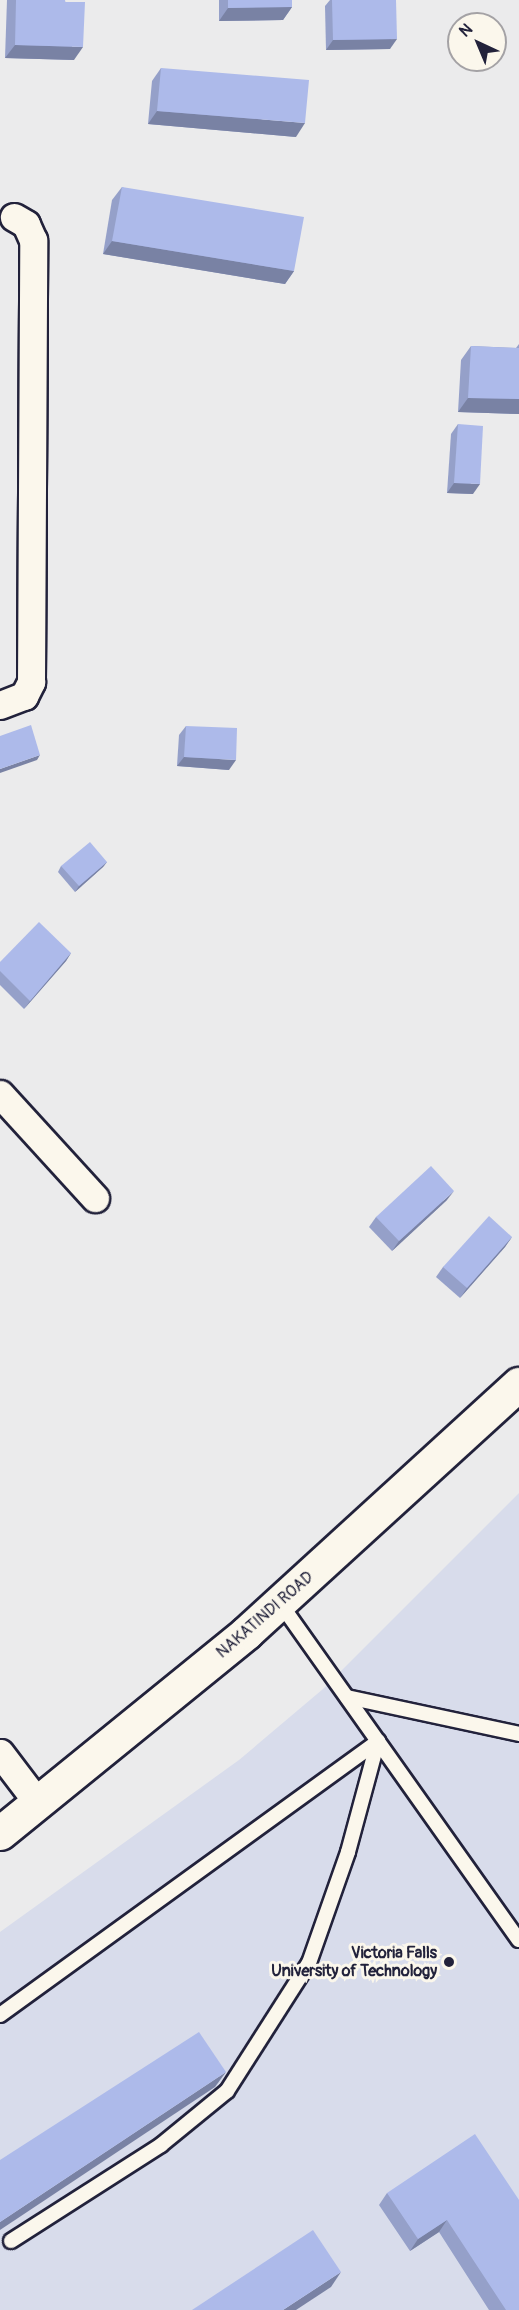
<!DOCTYPE html>
<html>
<head>
<meta charset="utf-8">
<style>
	body { margin:0 }
	#map { position:relative; width:519px; height:2310px; overflow:hidden; background:#ebebec; font-family:Pangolin,sans-serif }
	div>[style] { position:absolute }
	.built>* { inset:0; background:#d8dceb }
	.roads { filter:drop-shadow(2px 0 #22223b) drop-shadow(-2px 0 #22223b) drop-shadow(0 2px #22223b) drop-shadow(0 -2px #22223b) }
	.service>* { height:14px; margin:-7px; padding:0 7px; transform-origin:7px; border-radius:7px; background:#fbf7ec }
	.minor>* { height:27px; margin:-13.5px; padding:0 13.5px; transform-origin:13.5px; border-radius:13.5px; background:#fbf7ec }
	.trunk>* { height:33px; margin:-16.5px; padding:0 16.5px; transform-origin:16.5px; border-radius:16.5px; background:#fbf7ec }
	.wall>* { inset:0; background:#95a0c9 }
	.shaded-wall>* { inset:0; background:#7982a4 }
	.building>* { inset:0; background:#adbaea }
	.dots>* { width:16px; height:16px; translate:-50% -50%; box-sizing:border-box; border:3px solid #fbf7ec; border-radius:50% }
	span { translate:-50% -50%; white-space:nowrap; text-align:center; line-height:1.15; -webkit-text-stroke:6px #fbf7ec; paint-order:stroke }
	.street-label { font-size:16px; color:#22223b }
	.poi-label { font-size:16px; color:#22223b; font-weight:700 }
	.right { translate:-100% -50%; text-align:right }
	.north { position:absolute; left:447px; top:12px; width:60px; height:60px; box-sizing:border-box; background:#fbf7ec; border:2px solid #a4a2a5; border-radius:50%; rotate:316deg; font-size:16px; font-weight:700; line-height:24px; text-align:center; color:#22223b }
	.north::after { content:''; display:block; margin:auto; width:21px; height:27px; background:#22223b; clip-path:polygon(50% 0,100% 100%,50% 72%,0 100%) }
</style>
</head>
<body>
<div id="map">
	<div class="built">
		<div style="clip-path:polygon(519px 1493px,519px 2310px,0 2310px,0 1932px,239px 1760px,323px 1689px)"></div>
	</div>
	<div class="roads">
		<div class="service">
			<div style="left:280px;top:1603px;width:413px;rotate:54.7deg"></div>
			<div style="left:347px;top:1697px;width:176px;rotate:12.1deg"></div>
			<div style="left:0;top:2015px;width:467px;rotate:-35.9deg"></div>
			<div style="left:11px;top:2241px;width:178px;rotate:-32.6deg"></div>
			<div style="left:161px;top:2145px;width:85px;rotate:-39.3deg"></div>
			<div style="left:227px;top:2091px;width:152px;rotate:-57.4deg"></div>
			<div style="left:309px;top:1963px;width:118px;rotate:-70.6deg"></div>
			<div style="left:348px;top:1852px;width:115px;rotate:-74.9deg"></div>
		</div>
		<div class="minor">
			<div style="left:0;top:705px;width:26px;rotate:-21deg"></div>
			<div style="left:24px;top:696px;width:16px;rotate:-63deg"></div>
			<div style="left:31px;top:682px;width:442px;rotate:-89.7deg"></div>
			<div style="left:33px;top:240px;width:17px;rotate:-114deg"></div>
			<div style="left:26px;top:224px;width:14px;rotate:-150deg"></div>
			<div style="left:0;top:1094px;width:141px;rotate:47.6deg"></div>
			<div style="left:0;top:1753px;width:63px;rotate:52.8deg"></div>
		</div>
		<div class="trunk">
			<div style="left:0;top:1833px;width:318px;rotate:-39.1deg"></div>
			<div style="left:247px;top:1632px;width:368px;rotate:-42.4deg"></div>
		</div>
	</div>
	<div class="wall">
		<div style="clip-path:polygon(7px 0,65px 0,74px 60px,5px 58px)"></div>
		<div style="clip-path:polygon(219px 0,292px 0,292px 7px,283px 20px,219px 21px)"></div>
		<div style="clip-path:polygon(330px 0,396px 0,390px 49px,326px 50px,325px 6px)"></div>
		<div style="clip-path:polygon(161px 68px,296px 137px,148px 124px,152px 81px)"></div>
		<div style="clip-path:polygon(122px 187px,294px 271px,285px 284px,103px 254px,112px 200px)"></div>
		<div style="clip-path:polygon(519px 344px,519px 414px,458px 412px,461px 360px,471px 346px,516px 348px)"></div>
		<div style="clip-path:polygon(458px 424px,473px 494px,447px 493px,451px 434px)"></div>
		<div style="clip-path:polygon(186px 726px,229px 770px,177px 766px,179px 735px)"></div>
		<div style="clip-path:polygon(107px 862px,103px 867px,75px 892px,58px 872px,61px 866px)"></div>
		<div style="clip-path:polygon(71px 953px,66px 961px,24px 1009px,0 985px,0 962px)"></div>
		<div style="clip-path:polygon(447px 1200px,392px 1251px,369px 1227px,376px 1217px)"></div>
		<div style="clip-path:polygon(512px 1237px,505px 1247px,460px 1298px,436px 1277px,443px 1267px)"></div>
		<div style="clip-path:polygon(387px 2193px,519px 2200px,519px 2310px,489px 2310px,439px 2232px,410px 2251px,379px 2205px)"></div>
	</div>
	<div class="shaded-wall">
		<div style="clip-path:polygon(292px 7px,283px 20px,219px 21px,228px 8px)"></div>
		<div style="clip-path:polygon(397px 39px,390px 49px,326px 50px,333px 40px)"></div>
		<div style="clip-path:polygon(15px 45px,83px 47px,74px 60px,5px 58px)"></div>
		<div style="clip-path:polygon(157px 111px,305px 123px,296px 137px,148px 124px)"></div>
		<div style="clip-path:polygon(112px 241px,294px 271px,285px 284px,103px 254px)"></div>
		<div style="clip-path:polygon(468px 398px,519px 399px,519px 414px,458px 412px)"></div>
		<div style="clip-path:polygon(454px 483px,480px 484px,473px 494px,447px 493px)"></div>
		<div style="clip-path:polygon(40px 755px,37px 760px,0 773px,0 769px)"></div>
		<div style="clip-path:polygon(184px 757px,236px 760px,229px 770px,177px 766px)"></div>
		<div style="clip-path:polygon(107px 862px,103px 867px,75px 892px,79px 886px)"></div>
		<div style="clip-path:polygon(71px 953px,66px 961px,24px 1009px,30px 1001px)"></div>
		<div style="clip-path:polygon(454px 1191px,447px 1200px,392px 1251px,399px 1241px)"></div>
		<div style="clip-path:polygon(512px 1237px,505px 1247px,460px 1298px,467px 1288px)"></div>
		<div style="clip-path:polygon(226px 2072px,215px 2087px,0 2230px,0 2222px)"></div>
		<div style="clip-path:polygon(447px 2220px,439px 2232px,410px 2251px,418px 2239px)"></div>
		<div style="clip-path:polygon(341px 2272px,331px 2287px,296px 2310px,283px 2310px)"></div>
	</div>
	<div class="building">
		<div style="clip-path:polygon(16px 0,65px 0,65px 2px,85px 2px,83px 47px,15px 45px)"></div>
		<div style="clip-path:polygon(228px 0,292px 0,292px 7px,228px 8px)"></div>
		<div style="clip-path:polygon(332px 0,396px 0,397px 39px,333px 40px)"></div>
		<div style="clip-path:polygon(161px 68px,309px 80px,305px 123px,157px 111px)"></div>
		<div style="clip-path:polygon(122px 187px,304px 217px,294px 271px,112px 241px)"></div>
		<div style="clip-path:polygon(519px 344px,519px 399px,468px 398px,471px 346px,519px 348px)"></div>
		<div style="clip-path:polygon(458px 424px,483px 426px,480px 484px,454px 483px)"></div>
		<div style="clip-path:polygon(31px 725px,40px 755px,0 769px,0 736px)"></div>
		<div style="clip-path:polygon(186px 726px,237px 728px,236px 760px,184px 757px)"></div>
		<div style="clip-path:polygon(90px 842px,107px 862px,79px 886px,61px 866px)"></div>
		<div style="clip-path:polygon(39px 922px,71px 953px,30px 1001px,0 971px,0 962px)"></div>
		<div style="clip-path:polygon(431px 1166px,454px 1191px,399px 1241px,376px 1217px)"></div>
		<div style="clip-path:polygon(489px 1216px,512px 1237px,467px 1288px,443px 1267px)"></div>
		<div style="clip-path:polygon(199px 2032px,226px 2072px,0 2222px,0 2160px)"></div>
		<div style="clip-path:polygon(475px 2134px,519px 2200px,519px 2310px,506px 2310px,447px 2220px,418px 2239px,387px 2193px)"></div>
		<div style="clip-path:polygon(313px 2230px,341px 2272px,283px 2310px,192px 2310px)"></div>
	</div>
	<div class="dots">
		<div style="left:449px;top:1962px;background:#22223b"></div>
	</div>
	<div class="street-label">
		<span style="left:265px;top:1615px;rotate:-41deg">NAKATINDI ROAD</span>
	</div>
	<div class="poi-label">
		<span class="right" style="left:437px;top:1962px">Victoria Falls<br>University of Technology</span>
	</div>
	<div class="north">N</div>
</div>
</body>
</html>
